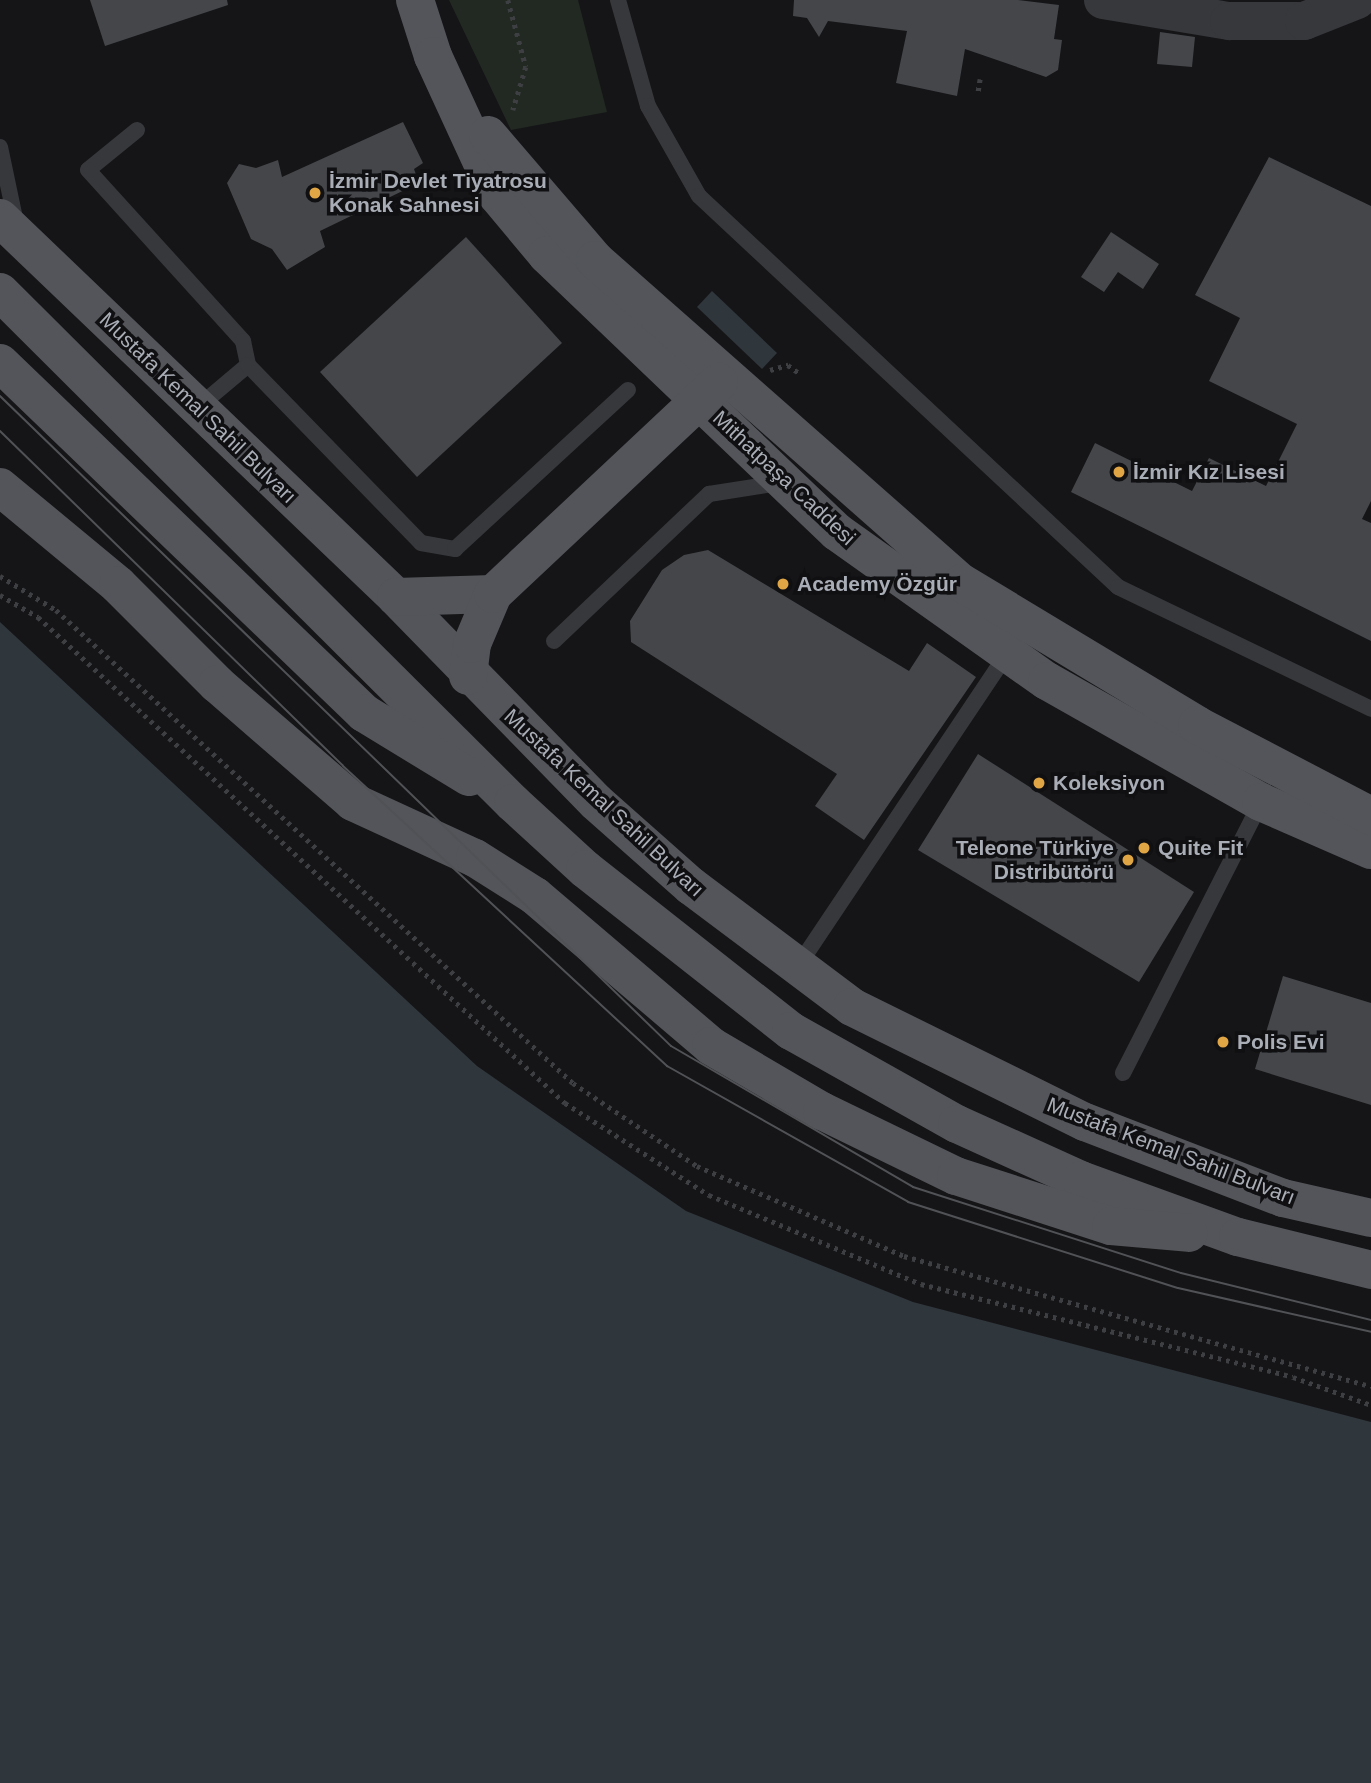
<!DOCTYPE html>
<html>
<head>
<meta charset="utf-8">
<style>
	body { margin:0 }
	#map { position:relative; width:1371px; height:1783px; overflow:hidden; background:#151517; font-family:Helvetica,sans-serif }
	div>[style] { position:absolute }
	.green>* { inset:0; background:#222922 }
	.water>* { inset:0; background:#2f363c }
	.building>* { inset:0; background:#44464a }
	.path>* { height:4.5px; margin-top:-2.25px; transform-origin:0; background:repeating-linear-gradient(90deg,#3d3f42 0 3.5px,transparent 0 8.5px) }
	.service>* { height:16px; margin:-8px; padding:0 8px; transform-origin:8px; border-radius:8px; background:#37383c }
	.tertiary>* { height:38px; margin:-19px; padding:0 19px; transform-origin:19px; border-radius:19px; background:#37383c }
	.primary>* { height:38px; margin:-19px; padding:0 19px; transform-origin:19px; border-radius:19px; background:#53555a }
	.tram>* { height:2px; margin:-1px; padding:0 1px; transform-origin:1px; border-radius:1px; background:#505256 }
	.dots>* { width:19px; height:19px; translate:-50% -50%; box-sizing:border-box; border:4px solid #101012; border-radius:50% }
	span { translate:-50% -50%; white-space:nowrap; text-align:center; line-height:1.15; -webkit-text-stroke:7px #101012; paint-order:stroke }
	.poi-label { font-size:21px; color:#a9adb6; font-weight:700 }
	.left { translate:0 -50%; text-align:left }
	.right { translate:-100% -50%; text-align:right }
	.street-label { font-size:21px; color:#a9adb6 }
</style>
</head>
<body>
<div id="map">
	<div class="green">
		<div style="clip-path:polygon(449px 0,578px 0,607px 112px,511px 130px)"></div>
	</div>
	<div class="water">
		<div style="clip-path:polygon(712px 291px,777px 353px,762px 369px,697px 307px)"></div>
		<div style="clip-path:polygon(0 622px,477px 1066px,686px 1211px,913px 1302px,1371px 1422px,1371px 1783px,0 1783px)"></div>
	</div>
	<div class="building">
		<div style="clip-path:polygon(90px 0,227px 0,228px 5px,105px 46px)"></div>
		<div style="clip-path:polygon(794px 0,1018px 0,1059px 5px,1054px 39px,1062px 40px,1058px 70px,1046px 77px,965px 49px,957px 96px,896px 83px,907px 31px,828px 21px,819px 37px,807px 18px,793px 16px)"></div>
		<div style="clip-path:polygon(1160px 32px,1195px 37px,1192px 67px,1157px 64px)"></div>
		<div style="clip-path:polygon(403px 122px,423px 163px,414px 169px,419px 183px,320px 231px,325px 247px,287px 270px,272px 249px,251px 239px,227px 183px,239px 164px,256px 168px,278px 160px,282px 177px)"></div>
		<div style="clip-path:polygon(1269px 157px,1371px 206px,1371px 501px,1362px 519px,1371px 523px,1371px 641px,1071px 492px,1095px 443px,1192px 491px,1209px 458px,1266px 486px,1297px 424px,1209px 381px,1240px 318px,1195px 295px)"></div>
		<div style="clip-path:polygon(1111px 232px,1159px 264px,1143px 289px,1118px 272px,1104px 292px,1081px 277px)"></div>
		<div style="clip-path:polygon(466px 237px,562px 343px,417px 477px,320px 372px)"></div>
		<div style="clip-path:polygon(708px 550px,909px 671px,927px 643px,976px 677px,864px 840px,815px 806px,837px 774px,631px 642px,630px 621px,662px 570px,684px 555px)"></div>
		<div style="clip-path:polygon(978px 754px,1194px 892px,1139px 982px,918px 850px)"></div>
		<div style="clip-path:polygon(1283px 976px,1371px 1003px,1371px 1105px,1255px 1069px)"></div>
	</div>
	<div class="path">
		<div style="left:508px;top:0;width:69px;rotate:75deg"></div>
		<div style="left:526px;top:67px;width:45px;rotate:106.8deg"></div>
		<div style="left:978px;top:91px;width:12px;rotate:-81deg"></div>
		<div style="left:770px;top:370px;width:19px;rotate:-16deg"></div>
		<div style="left:788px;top:365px;width:14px;rotate:36deg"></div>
		<div style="left:0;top:576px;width:66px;rotate:31.3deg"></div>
		<div style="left:56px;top:610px;width:701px;rotate:42.46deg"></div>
		<div style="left:573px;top:1083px;width:149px;rotate:33.8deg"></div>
		<div style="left:697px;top:1166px;width:226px;rotate:23.5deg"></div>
		<div style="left:904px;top:1256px;width:485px;rotate:15.6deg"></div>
		<div style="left:0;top:595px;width:44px;rotate:30.1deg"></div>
		<div style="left:38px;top:617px;width:717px;rotate:42.68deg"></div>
		<div style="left:565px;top:1103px;width:171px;rotate:32.6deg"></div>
		<div style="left:709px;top:1195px;width:230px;rotate:22.8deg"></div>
		<div style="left:921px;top:1284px;width:383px;rotate:14deg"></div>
		<div style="left:1293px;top:1377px;width:83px;rotate:19.7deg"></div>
	</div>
	<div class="service">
		<div style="left:618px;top:0;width:110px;rotate:74.2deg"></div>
		<div style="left:648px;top:106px;width:103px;rotate:60.5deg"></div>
		<div style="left:699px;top:196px;width:573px;rotate:43.02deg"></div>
		<div style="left:1118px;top:587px;width:281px;rotate:25.7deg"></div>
		<div style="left:137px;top:130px;width:63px;rotate:140.8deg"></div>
		<div style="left:88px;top:170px;width:231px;rotate:47.8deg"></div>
		<div style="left:243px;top:341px;width:25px;rotate:78deg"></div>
		<div style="left:248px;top:365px;width:65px;rotate:140deg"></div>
		<div style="left:0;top:147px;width:78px;rotate:78.1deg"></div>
		<div style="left:248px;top:365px;width:248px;rotate:45.8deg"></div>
		<div style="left:421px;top:543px;width:35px;rotate:10deg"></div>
		<div style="left:455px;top:549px;width:235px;rotate:-42.6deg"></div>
		<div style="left:554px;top:641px;width:214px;rotate:-43.5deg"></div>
		<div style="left:709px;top:494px;width:71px;rotate:-8.9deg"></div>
		<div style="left:798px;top:966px;width:376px;rotate:-56.2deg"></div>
		<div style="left:1123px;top:1073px;width:304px;rotate:-63deg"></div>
	</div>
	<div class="tertiary">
		<div style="left:1103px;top:0;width:128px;rotate:9.5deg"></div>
		<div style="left:1229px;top:21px;width:75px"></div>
		<div style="left:1304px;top:21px;width:57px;rotate:-21.6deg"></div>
	</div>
	<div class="primary">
		<div style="left:415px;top:0;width:59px;rotate:72.2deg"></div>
		<div style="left:433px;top:56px;width:153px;rotate:65.3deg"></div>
		<div style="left:497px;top:195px;width:78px;rotate:50.2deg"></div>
		<div style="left:547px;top:255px;width:401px;rotate:43.7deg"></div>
		<div style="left:837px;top:532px;width:257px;rotate:35.4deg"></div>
		<div style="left:1047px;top:681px;width:246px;rotate:29.5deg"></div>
		<div style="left:1261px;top:802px;width:120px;rotate:23.6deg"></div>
		<div style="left:488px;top:135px;width:165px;rotate:49.4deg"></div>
		<div style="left:595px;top:260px;width:489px;rotate:41.4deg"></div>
		<div style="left:962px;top:583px;width:275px;rotate:31.1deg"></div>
		<div style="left:1197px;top:725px;width:196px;rotate:27.6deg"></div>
		<div style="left:0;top:218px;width:548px;rotate:43.74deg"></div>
		<div style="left:396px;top:597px;width:286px;rotate:45.7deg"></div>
		<div style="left:596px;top:802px;width:127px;rotate:41.5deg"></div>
		<div style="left:691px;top:886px;width:201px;rotate:36.9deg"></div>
		<div style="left:852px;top:1007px;width:260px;rotate:26.3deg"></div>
		<div style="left:1085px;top:1122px;width:212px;rotate:21deg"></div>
		<div style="left:1283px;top:1198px;width:90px;rotate:12.8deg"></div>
		<div style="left:0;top:292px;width:724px;rotate:44.89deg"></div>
		<div style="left:513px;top:803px;width:98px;rotate:42.5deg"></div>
		<div style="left:585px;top:869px;width:262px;rotate:38.2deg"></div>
		<div style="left:791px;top:1031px;width:190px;rotate:29.3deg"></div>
		<div style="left:957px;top:1124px;width:136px;rotate:24.3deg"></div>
		<div style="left:1081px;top:1180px;width:167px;rotate:20deg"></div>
		<div style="left:1238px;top:1237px;width:137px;rotate:13.9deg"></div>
		<div style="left:0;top:363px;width:505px;rotate:43.88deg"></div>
		<div style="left:364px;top:713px;width:123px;rotate:31.4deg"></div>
		<div style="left:0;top:487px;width:153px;rotate:39.7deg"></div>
		<div style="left:118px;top:585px;width:140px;rotate:45deg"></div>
		<div style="left:217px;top:684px;width:180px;rotate:40.9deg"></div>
		<div style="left:353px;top:802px;width:134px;rotate:24.7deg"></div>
		<div style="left:475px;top:858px;width:71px;rotate:32.3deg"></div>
		<div style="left:535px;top:896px;width:231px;rotate:40.4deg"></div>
		<div style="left:711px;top:1046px;width:129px;rotate:30.4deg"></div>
		<div style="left:822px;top:1111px;width:149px;rotate:25.9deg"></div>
		<div style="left:956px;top:1176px;width:163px;rotate:17.9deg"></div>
		<div style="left:1111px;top:1226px;width:78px;rotate:5.1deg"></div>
		<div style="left:396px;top:597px;width:97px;rotate:-1.8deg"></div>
		<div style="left:468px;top:676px;width:32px;rotate:-83deg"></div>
		<div style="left:472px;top:644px;width:54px;rotate:-67.2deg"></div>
		<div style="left:493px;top:594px;width:310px;rotate:-43.2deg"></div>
	</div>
	<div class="tram">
		<div style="left:0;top:396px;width:934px;rotate:44.09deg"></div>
		<div style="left:671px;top:1046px;width:280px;rotate:30.2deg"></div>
		<div style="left:913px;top:1187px;width:281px;rotate:17.8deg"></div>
		<div style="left:1181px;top:1273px;width:196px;rotate:13.9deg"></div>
		<div style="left:0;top:431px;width:479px;rotate:44.3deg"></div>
		<div style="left:343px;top:766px;width:442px;rotate:42.8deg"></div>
		<div style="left:667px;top:1066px;width:277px;rotate:29.4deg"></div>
		<div style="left:908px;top:1202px;width:283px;rotate:17.7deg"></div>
		<div style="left:1178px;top:1288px;width:198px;rotate:12.8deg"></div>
	</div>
	<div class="dots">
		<div style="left:315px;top:193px;background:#e0a545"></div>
		<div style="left:1119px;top:472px;background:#e0a545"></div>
		<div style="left:783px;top:584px;background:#e0a545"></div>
		<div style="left:1039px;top:783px;background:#e0a545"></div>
		<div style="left:1144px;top:848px;background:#e0a545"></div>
		<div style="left:1128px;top:860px;background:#e0a545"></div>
		<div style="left:1223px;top:1042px;background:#e0a545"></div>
	</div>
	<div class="poi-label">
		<span class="left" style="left:329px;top:193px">İzmir Devlet Tiyatrosu<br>Konak Sahnesi</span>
		<span class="left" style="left:1133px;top:472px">İzmir Kız Lisesi</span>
		<span class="left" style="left:797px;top:584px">Academy Özgür</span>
		<span class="left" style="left:1053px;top:783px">Koleksiyon</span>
		<span class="right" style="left:1114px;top:860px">Teleone Türkiye<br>Distribütörü</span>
		<span class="left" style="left:1158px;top:848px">Quite Fit</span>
		<span class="left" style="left:1237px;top:1042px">Polis Evi</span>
	</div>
	<div class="street-label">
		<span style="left:198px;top:408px;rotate:44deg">Mustafa Kemal Sahil Bulvarı</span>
		<span style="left:784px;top:478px;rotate:43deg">Mithatpaşa Caddesi</span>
		<span style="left:604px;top:803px;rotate:43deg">Mustafa Kemal Sahil Bulvarı</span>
		<span style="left:1171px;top:1151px;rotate:21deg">Mustafa Kemal Sahil Bulvarı</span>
	</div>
</div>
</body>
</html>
